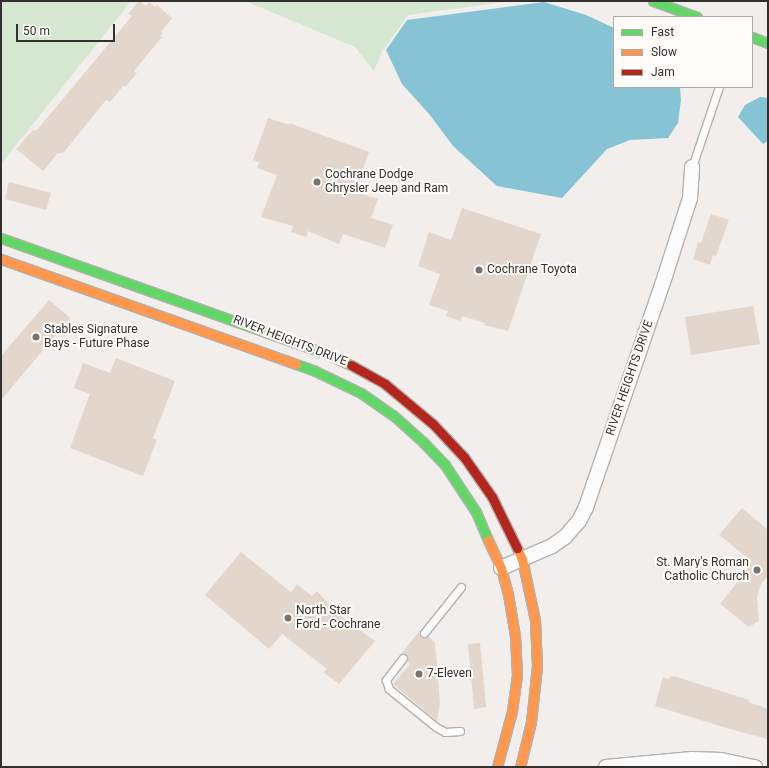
<!DOCTYPE html>
<html>
<head>
<meta charset="utf-8">
<style>
	body { margin:0 }
	#map { position:relative; width:769px; height:768px; overflow:hidden; background:#f1eeec; font-family:Roboto,sans-serif }
	div>[style] { position:absolute }
	.green>* { inset:0; background:#d5e7d0 }
	.water>* { inset:0; background:#86c3d4 }
	.building>* { inset:0; background:#e3d6cc }
	.roads { filter:drop-shadow(1px 0 #b3b2b0) drop-shadow(-1px 0 #b3b2b0) drop-shadow(0 1px #b3b2b0) drop-shadow(0 -1px #b3b2b0) }
	.lane>* { height:7px; margin:-3.5px; padding:0 3.5px; transform-origin:3.5px; border-radius:3.5px; background:#fdfcfc }
	.street>* { height:14px; margin:-7px; padding:0 7px; transform-origin:7px; border-radius:7px; background:#fdfcfc }
	.fast>* { height:9px; margin:-4.5px; padding:0 4.5px; transform-origin:4.5px; border-radius:4.5px; background:#63d668 }
	.slow>* { height:9px; margin:-4.5px; padding:0 4.5px; transform-origin:4.5px; border-radius:4.5px; background:#ff974d }
	.jam>* { height:9px; margin:-4.5px; padding:0 4.5px; transform-origin:4.5px; border-radius:4.5px; background:#b3261e }
	.dots>* { width:11px; height:11px; translate:-50% -50%; box-sizing:border-box; border:2px solid #fffcf9; border-radius:50% }
	span { translate:-50% -50%; white-space:nowrap; text-align:center; line-height:1.15; -webkit-text-stroke:4px #fffcf9; paint-order:stroke }
	.poi-label { font-size:12px; color:#323130 }
	.left { translate:0 -50%; text-align:left }
	.right { translate:-100% -50%; text-align:right }
	.street-label { font-size:12px; color:#323130 }
	.frame { position:absolute; inset:0; border:2px solid #323130; pointer-events:none }
	.legend { position:absolute; left:613px; top:16px; width:140px; height:72px; box-sizing:border-box; background:#fffcf9; border:1px solid #adaba9; margin:0; padding:5px 7px; list-style:none; font-size:12px; color:#323130 }
	.legend li { display:flex; align-items:center; gap:8px; height:20px }
	.legend b { width:20px; border:1px solid #adaba9 }
	.scale { position:absolute; left:16px; top:24px; width:99px; height:18px; box-sizing:border-box; border:2px solid #323130; border-top:0; padding-left:5px; font-size:12px; line-height:14px; white-space:nowrap; color:#323130; -webkit-text-stroke:3px #fffcf9; paint-order:stroke }
</style>
</head>
<body>
<div id="map">
	<div class="green">
		<div style="clip-path:polygon(1px 1px,131px 1px,1px 164px)"></div>
		<div style="clip-path:polygon(245px 1px,511px 1px,408px 15px,382px 52px,374px 71px,355px 47px)"></div>
	</div>
	<div class="water">
		<div style="clip-path:polygon(544px 2px,586px 15px,614px 28px,614px 87px,680px 87px,681px 100px,678px 123px,668px 138px,630px 140px,607px 149px,562px 198px,497px 186px,453px 146px,430px 115px,402px 84px,386px 50px,407px 20px)"></div>
		<div style="clip-path:polygon(760px 97px,768px 98px,768px 141px,763px 144px,738px 117px,745px 105px)"></div>
	</div>
	<div class="building">
		<div style="clip-path:polygon(139px 1px,146px 6px,149px 2px,155px 7px,157px 5px,172px 18px,161px 32px,163px 33px,160px 36px,162px 37px,134px 71px,137px 73px,125px 87px,124px 85px,110px 102px,106px 100px,64px 152px,57px 154px,43px 171px,16px 149px,32px 131px,37px 130px,132px 16px,128px 14px)"></div>
		<div style="clip-path:polygon(268px 118px,289px 125px,289px 123px,369px 152px,355px 192px,378px 199px,371px 218px,393px 225px,385px 248px,343px 234px,339px 244px,308px 231px,306px 237px,291px 232px,293px 226px,261px 217px,277px 175px,257px 168px,259px 162px,253px 160px)"></div>
		<div style="clip-path:polygon(9px 182px,51px 193px,46px 210px,5px 199px)"></div>
		<div style="clip-path:polygon(462px 208px,541px 234px,508px 331px,484px 325px,485px 323px,462px 316px,460px 321px,446px 316px,448px 311px,429px 305px,440px 274px,418px 266px,429px 232px,451px 240px)"></div>
		<div style="clip-path:polygon(711px 214px,729px 220px,716px 256px,713px 255px,710px 265px,693px 259px,698px 242px,701px 243px)"></div>
		<div style="clip-path:polygon(49px 300px,70px 318px,1px 400px,1px 356px)"></div>
		<div style="clip-path:polygon(753px 306px,760px 344px,691px 355px,685px 317px)"></div>
		<div style="clip-path:polygon(116px 358px,175px 381px,153px 438px,157px 440px,143px 476px,70px 448px,90px 394px,74px 388px,83px 363px,110px 373px)"></div>
		<div style="clip-path:polygon(742px 508px,768px 530px,768px 576px,761px 584px,757px 597px,759px 621px,749px 627px,720px 604px,740px 579px,739px 578px,752px 561px,719px 535px)"></div>
		<div style="clip-path:polygon(241px 552px,291px 592px,297px 584px,312px 596px,317px 591px,339px 615px,375px 641px,339px 684px,323px 672px,327px 669px,282px 634px,269px 649px,205px 595px)"></div>
		<div style="clip-path:polygon(420px 630px,419px 634px,421px 637px,428px 636px,435px 643px,440px 703px,437px 721px,393px 684px,410px 664px,407px 661px,408px 658px,406px 654px,401px 654px)"></div>
		<div style="clip-path:polygon(480px 643px,486px 707px,474px 709px,468px 644px)"></div>
		<div style="clip-path:polygon(674px 676px,749px 700px,748px 702px,768px 709px,768px 739px,730px 729px,655px 706px,663px 677px,669px 679px,670px 677px)"></div>
	</div>
	<div class="roads">
		<div class="lane">
			<div style="left:692px;top:167px;width:84px;rotate:-71.4deg"></div>
			<div style="left:424px;top:633px;width:59px;rotate:-51.2deg"></div>
			<div style="left:403px;top:658px;width:28px;rotate:128deg"></div>
			<div style="left:386px;top:680px;width:9px;rotate:72deg"></div>
			<div style="left:389px;top:689px;width:60px;rotate:39deg"></div>
			<div style="left:436px;top:727px;width:10px;rotate:29deg"></div>
			<div style="left:445px;top:732px;width:15px;rotate:-4deg"></div>
		</div>
		<div class="street">
			<div style="left:501px;top:568px;width:56px;rotate:-23.3deg"></div>
			<div style="left:552px;top:546px;width:16px;rotate:-35deg"></div>
			<div style="left:565px;top:537px;width:21px;rotate:-49deg"></div>
			<div style="left:579px;top:521px;width:16px;rotate:-63deg"></div>
			<div style="left:586px;top:507px;width:244px;rotate:-71.1deg"></div>
			<div style="left:665px;top:276px;width:82px;rotate:-72.2deg"></div>
			<div style="left:690px;top:198px;width:31px;rotate:-86deg"></div>
			<div style="left:606px;top:767px;width:86px;rotate:-5.3deg"></div>
			<div style="left:692px;top:759px;width:29px;rotate:2deg"></div>
			<div style="left:721px;top:760px;width:35px;rotate:12deg"></div>
		</div>
		<div class="fast">
			<div style="left:653px;top:1px;width:47px;rotate:20deg"></div>
			<div style="left:752px;top:37px;width:17px;rotate:21deg"></div>
			<div style="left:1px;top:238px;width:346px;rotate:19.6deg"></div>
			<div style="left:327px;top:354px;width:26px;rotate:25deg"></div>
			<div style="left:296px;top:364px;width:20px;rotate:20deg"></div>
			<div style="left:315px;top:371px;width:51px;rotate:25.6deg"></div>
			<div style="left:361px;top:393px;width:39px;rotate:35deg"></div>
			<div style="left:393px;top:415px;width:40px;rotate:42deg"></div>
			<div style="left:423px;top:442px;width:32px;rotate:46deg"></div>
			<div style="left:445px;top:465px;width:56px;rotate:56.6deg"></div>
			<div style="left:476px;top:512px;width:30px;rotate:67deg"></div>
		</div>
		<div class="slow">
			<div style="left:1px;top:259px;width:313px;rotate:19.6deg"></div>
			<div style="left:488px;top:540px;width:31px;rotate:65deg"></div>
			<div style="left:501px;top:568px;width:27px;rotate:75deg"></div>
			<div style="left:508px;top:594px;width:43px;rotate:80.5deg"></div>
			<div style="left:515px;top:636px;width:39px;rotate:87deg"></div>
			<div style="left:517px;top:675px;width:36px;rotate:98deg"></div>
			<div style="left:512px;top:711px;width:58px;rotate:105deg"></div>
			<div style="left:517px;top:548px;width:12px;rotate:66deg"></div>
			<div style="left:522px;top:559px;width:62px;rotate:78deg"></div>
			<div style="left:535px;top:620px;width:46px;rotate:87.5deg"></div>
			<div style="left:537px;top:666px;width:56px;rotate:96.1deg"></div>
			<div style="left:531px;top:722px;width:46px;rotate:103.7deg"></div>
		</div>
		<div class="jam">
			<div style="left:351px;top:365px;width:39px;rotate:29deg"></div>
			<div style="left:385px;top:384px;width:62px;rotate:39.8deg"></div>
			<div style="left:433px;top:424px;width:45px;rotate:46.8deg"></div>
			<div style="left:464px;top:457px;width:49px;rotate:55deg"></div>
			<div style="left:492px;top:497px;width:57px;rotate:63.9deg"></div>
		</div>
	</div>
	<div class="dots">
		<div style="left:317px;top:182px;background:#757372"></div>
		<div style="left:479px;top:270px;background:#757372"></div>
		<div style="left:36px;top:337px;background:#757372"></div>
		<div style="left:757px;top:570px;background:#757372"></div>
		<div style="left:288px;top:618px;background:#757372"></div>
		<div style="left:419px;top:674px;background:#757372"></div>
	</div>
	<div class="poi-label">
		<span class="left" style="left:325px;top:182px">Cochrane Dodge<br>Chrysler Jeep and Ram</span>
		<span class="left" style="left:487px;top:270px">Cochrane Toyota</span>
		<span class="left" style="left:44px;top:337px">Stables Signature<br>Bays - Future Phase</span>
		<span class="right" style="left:749px;top:570px">St. Mary's Roman<br>Catholic Church</span>
		<span class="left" style="left:296px;top:618px">North Star<br>Ford - Cochrane</span>
		<span class="left" style="left:427px;top:674px">7-Eleven</span>
	</div>
	<div class="street-label">
		<span style="left:290px;top:341px;rotate:21deg">RIVER HEIGHTS DRIVE</span>
		<span style="left:630px;top:378px;rotate:-71deg">RIVER HEIGHTS DRIVE</span>
	</div>
	<div class="frame"></div>
	<ul class="legend">
	<li><b style="height:5px;background:#63d668"></b>Fast</li>
	<li><b style="height:5px;background:#ff974d"></b>Slow</li>
	<li><b style="height:5px;background:#b3261e"></b>Jam</li>
	</ul>
	<div class="scale">50 m</div>
</div>
</body>
</html>
